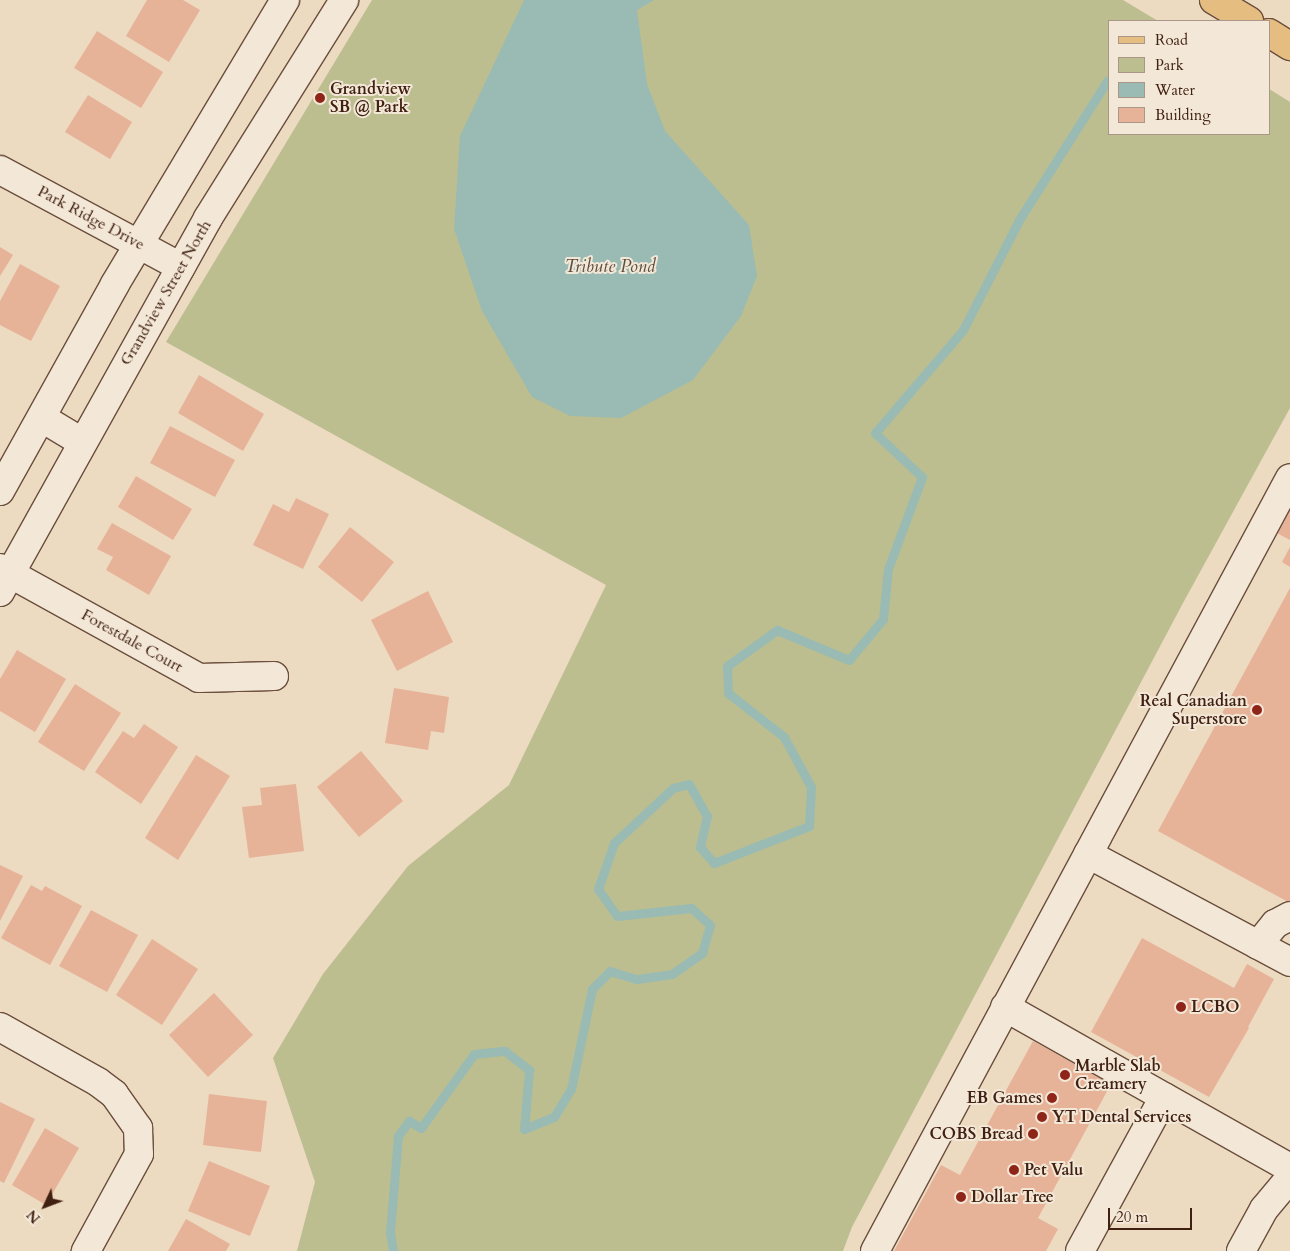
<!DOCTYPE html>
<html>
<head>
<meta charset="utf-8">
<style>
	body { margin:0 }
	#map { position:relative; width:1290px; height:1251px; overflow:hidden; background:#ecdac1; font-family:Cardo,serif }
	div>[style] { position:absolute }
	.green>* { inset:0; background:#bcbe90 }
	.water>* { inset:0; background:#99bbb3 }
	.stream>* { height:9px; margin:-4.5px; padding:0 4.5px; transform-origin:4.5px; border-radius:4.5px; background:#99bbb3 }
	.building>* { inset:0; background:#e7b398 }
	.roads { filter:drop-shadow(1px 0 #6b4e3c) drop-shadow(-1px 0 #6b4e3c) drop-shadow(0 1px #6b4e3c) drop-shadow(0 -1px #6b4e3c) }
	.minor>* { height:28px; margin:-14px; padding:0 14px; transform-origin:14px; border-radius:14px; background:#f3e7d7 }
	.major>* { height:28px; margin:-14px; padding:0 14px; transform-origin:14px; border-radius:14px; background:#e6bd80 }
	.dots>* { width:14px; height:14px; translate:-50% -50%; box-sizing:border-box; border:2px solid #f3e7d7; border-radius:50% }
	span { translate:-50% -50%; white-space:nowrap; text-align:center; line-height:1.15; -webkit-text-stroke:4px #f3e7d7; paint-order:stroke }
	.poi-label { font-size:16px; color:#402010; font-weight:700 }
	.left { translate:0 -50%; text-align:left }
	.right { translate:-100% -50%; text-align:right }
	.street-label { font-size:16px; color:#402010 }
	.water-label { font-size:18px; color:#5b4e41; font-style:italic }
	.legend { position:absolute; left:1108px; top:20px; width:162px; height:115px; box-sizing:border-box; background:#f3e7d7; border:1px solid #ab9787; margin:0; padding:6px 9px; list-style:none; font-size:15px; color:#402010 }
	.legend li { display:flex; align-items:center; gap:10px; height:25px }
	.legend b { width:25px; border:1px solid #ab9787 }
	.north { position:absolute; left:20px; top:1181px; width:50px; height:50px; -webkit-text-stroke:4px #f3e7d7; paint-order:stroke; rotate:227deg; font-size:14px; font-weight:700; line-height:20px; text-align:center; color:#402010 }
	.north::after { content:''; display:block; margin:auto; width:18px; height:22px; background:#402010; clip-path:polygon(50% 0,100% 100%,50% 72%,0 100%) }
	.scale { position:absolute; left:1108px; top:1208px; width:84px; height:22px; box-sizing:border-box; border:2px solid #402010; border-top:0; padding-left:6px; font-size:15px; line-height:18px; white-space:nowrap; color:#402010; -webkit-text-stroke:4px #f3e7d7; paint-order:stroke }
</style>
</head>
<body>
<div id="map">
	<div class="green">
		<div style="clip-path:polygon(372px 0,1123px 0,1158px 21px,1109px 21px,1109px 134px,1269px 134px,1269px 89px,1290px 102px,1290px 408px,1183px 603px,852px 1227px,843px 1251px,297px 1251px,315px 1182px,273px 1058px,323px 974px,408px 866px,509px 785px,606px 585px,166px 342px)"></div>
	</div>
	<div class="water">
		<div style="clip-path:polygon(524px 0,654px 0,637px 10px,647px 84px,665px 131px,749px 225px,757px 276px,741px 316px,693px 380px,621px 418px,570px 416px,532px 397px,482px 311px,454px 229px,460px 136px)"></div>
	</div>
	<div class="stream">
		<div style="left:393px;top:1251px;width:18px;rotate:-99deg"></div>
		<div style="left:390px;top:1233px;width:97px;rotate:-85.3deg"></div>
		<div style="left:398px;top:1136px;width:19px;rotate:-54deg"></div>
		<div style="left:409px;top:1121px;width:14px;rotate:30deg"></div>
		<div style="left:421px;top:1128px;width:91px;rotate:-54.4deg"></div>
		<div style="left:474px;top:1054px;width:31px;rotate:-6deg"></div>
		<div style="left:505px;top:1051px;width:31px;rotate:38deg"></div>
		<div style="left:529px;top:1070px;width:59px;rotate:94.8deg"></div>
		<div style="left:524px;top:1129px;width:32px;rotate:-22deg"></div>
		<div style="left:554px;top:1117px;width:33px;rotate:-59deg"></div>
		<div style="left:571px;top:1089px;width:102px;rotate:-78.1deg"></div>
		<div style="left:592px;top:989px;width:25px;rotate:-45deg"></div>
		<div style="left:610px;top:971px;width:28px;rotate:17deg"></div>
		<div style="left:637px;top:979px;width:35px;rotate:-8deg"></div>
		<div style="left:672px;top:974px;width:37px;rotate:-35deg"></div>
		<div style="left:702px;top:953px;width:29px;rotate:-74deg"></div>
		<div style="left:710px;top:925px;width:25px;rotate:-138deg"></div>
		<div style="left:691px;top:908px;width:74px;rotate:173.8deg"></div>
		<div style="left:617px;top:916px;width:33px;rotate:-125deg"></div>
		<div style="left:598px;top:889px;width:49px;rotate:-70.8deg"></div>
		<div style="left:614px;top:843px;width:81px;rotate:-43deg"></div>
		<div style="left:673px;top:788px;width:16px;rotate:-14deg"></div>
		<div style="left:689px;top:784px;width:37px;rotate:61deg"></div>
		<div style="left:707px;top:816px;width:32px;rotate:103deg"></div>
		<div style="left:700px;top:847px;width:21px;rotate:49deg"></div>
		<div style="left:714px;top:863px;width:102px;rotate:-21.3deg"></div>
		<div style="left:809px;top:826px;width:39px;rotate:-87deg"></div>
		<div style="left:811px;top:787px;width:57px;rotate:-118.4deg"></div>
		<div style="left:784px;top:737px;width:71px;rotate:-141.8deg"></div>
		<div style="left:728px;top:693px;width:27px;rotate:-92deg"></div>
		<div style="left:727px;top:666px;width:62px;rotate:-35.8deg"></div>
		<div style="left:777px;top:630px;width:78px;rotate:22.6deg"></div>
		<div style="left:849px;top:660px;width:53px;rotate:-50.3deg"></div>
		<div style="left:883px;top:619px;width:50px;rotate:-84.3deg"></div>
		<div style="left:888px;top:569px;width:98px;rotate:-69.7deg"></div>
		<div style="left:922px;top:477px;width:64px;rotate:-136.9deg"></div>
		<div style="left:875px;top:433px;width:135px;rotate:-49.5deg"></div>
		<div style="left:963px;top:330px;width:123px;rotate:-63deg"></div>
		<div style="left:1019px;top:220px;width:165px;rotate:-57.7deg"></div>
	</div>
	<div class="building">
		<div style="clip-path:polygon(147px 0,183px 0,200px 10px,169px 62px,126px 36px)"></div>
		<div style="clip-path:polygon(97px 31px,163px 72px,141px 108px,74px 68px)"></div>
		<div style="clip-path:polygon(88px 95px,132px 122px,110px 159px,65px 132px)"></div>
		<div style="clip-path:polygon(0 247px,13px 255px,0 276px)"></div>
		<div style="clip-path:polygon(20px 264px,60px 286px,31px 341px,0 325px,0 301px)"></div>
		<div style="clip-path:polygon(199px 375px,264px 414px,243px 451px,178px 413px)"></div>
		<div style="clip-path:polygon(170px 426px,235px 460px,215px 497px,150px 463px)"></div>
		<div style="clip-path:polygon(136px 476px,192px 509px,173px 540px,118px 507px)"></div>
		<div style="clip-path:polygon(296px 498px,329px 514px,303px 569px,253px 545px,273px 504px,289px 512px)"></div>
		<div style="clip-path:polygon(1290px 503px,1290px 540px,1275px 532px)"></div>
		<div style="clip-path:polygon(112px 523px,171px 556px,149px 595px,106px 570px,113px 557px,97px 549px)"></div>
		<div style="clip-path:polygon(350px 527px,394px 562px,362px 602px,318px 567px)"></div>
		<div style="clip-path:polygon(1290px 547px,1290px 567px,1282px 562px)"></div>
		<div style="clip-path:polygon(1290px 588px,1290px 903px,1158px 831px)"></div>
		<div style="clip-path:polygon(428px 591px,453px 642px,397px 671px,371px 620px)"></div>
		<div style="clip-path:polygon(17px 650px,66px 679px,35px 732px,0 711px,0 679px)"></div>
		<div style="clip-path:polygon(75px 684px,121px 713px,84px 771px,38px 742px)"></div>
		<div style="clip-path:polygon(394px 688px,449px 697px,444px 733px,431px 731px,428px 750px,385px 743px)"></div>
		<div style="clip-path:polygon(144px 724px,178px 747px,141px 804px,95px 772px,123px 731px,134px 738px)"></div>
		<div style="clip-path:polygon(361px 751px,403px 801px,359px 837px,317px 787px)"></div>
		<div style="clip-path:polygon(196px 755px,230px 776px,178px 860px,145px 838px)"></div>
		<div style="clip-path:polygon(296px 784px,304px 851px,249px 858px,242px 807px,262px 805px,260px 788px)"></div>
		<div style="clip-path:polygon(0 865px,23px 876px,0 921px)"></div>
		<div style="clip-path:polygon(31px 885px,42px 891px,45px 886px,82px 906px,50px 965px,1px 938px)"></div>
		<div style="clip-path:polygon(91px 910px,138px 935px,107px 992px,59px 966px)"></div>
		<div style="clip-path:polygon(1142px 938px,1234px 988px,1247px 964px,1274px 979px,1248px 1027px,1249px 1028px,1209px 1097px,1091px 1032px)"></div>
		<div style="clip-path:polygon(152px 939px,198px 969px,162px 1025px,116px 995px)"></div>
		<div style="clip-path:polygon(214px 993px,253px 1035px,208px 1077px,169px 1035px)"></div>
		<div style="clip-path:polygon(1033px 1041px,1111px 1084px,1038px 1218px,1058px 1229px,1046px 1251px,894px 1251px,941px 1165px,960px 1175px)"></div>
		<div style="clip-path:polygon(209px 1094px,267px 1101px,261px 1152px,203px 1145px)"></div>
		<div style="clip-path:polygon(0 1102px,35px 1119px,4px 1183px,0 1181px)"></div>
		<div style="clip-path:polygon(45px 1128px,79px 1148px,46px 1205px,12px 1185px)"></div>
		<div style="clip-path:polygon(209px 1161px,270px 1186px,250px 1236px,188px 1211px)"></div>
		<div style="clip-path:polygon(186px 1219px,230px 1244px,226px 1251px,168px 1251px)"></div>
	</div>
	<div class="roads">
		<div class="minor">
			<div style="left:0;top:170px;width:205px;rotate:28.2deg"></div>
			<div style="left:42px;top:418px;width:47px;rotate:31deg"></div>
			<div style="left:0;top:491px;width:237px;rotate:-60.9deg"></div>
			<div style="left:115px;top:284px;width:331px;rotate:-59.1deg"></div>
			<div style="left:0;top:568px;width:227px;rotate:28.9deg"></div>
			<div style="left:199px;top:678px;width:75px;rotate:-1.5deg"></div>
			<div style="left:0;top:592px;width:428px;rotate:-60.9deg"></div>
			<div style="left:208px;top:218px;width:257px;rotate:-58deg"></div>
			<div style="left:1088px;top:854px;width:229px;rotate:28.1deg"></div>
			<div style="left:1258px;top:945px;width:27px;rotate:-51deg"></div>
			<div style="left:1275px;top:924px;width:17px;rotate:-28deg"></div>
			<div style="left:1005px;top:1007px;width:183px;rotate:29.5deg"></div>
			<div style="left:0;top:1027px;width:112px;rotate:29.3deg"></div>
			<div style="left:98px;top:1082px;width:20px;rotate:37deg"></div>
			<div style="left:114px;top:1094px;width:42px;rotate:54.8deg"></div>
			<div style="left:138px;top:1128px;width:26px;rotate:88deg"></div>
			<div style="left:139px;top:1154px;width:111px;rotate:118.7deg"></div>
			<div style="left:875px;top:1251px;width:877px;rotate:-61.77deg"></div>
			<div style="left:1080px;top:1251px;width:175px;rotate:-61.4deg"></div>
			<div style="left:1164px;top:1097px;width:145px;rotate:29.4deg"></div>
			<div style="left:1241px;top:1251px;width:48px;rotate:-61.3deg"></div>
			<div style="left:1264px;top:1209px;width:40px;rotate:-50deg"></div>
		</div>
		<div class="major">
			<div style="left:1214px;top:0;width:41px;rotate:31deg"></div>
			<div style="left:1269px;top:33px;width:25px;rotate:32deg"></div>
		</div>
	</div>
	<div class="dots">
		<div style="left:320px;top:98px;background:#8f2418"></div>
		<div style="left:1257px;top:710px;background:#8f2418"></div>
		<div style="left:1181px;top:1007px;background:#8f2418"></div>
		<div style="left:1065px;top:1075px;background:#8f2418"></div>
		<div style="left:1052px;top:1098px;background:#8f2418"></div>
		<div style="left:1042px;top:1117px;background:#8f2418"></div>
		<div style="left:1033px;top:1134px;background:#8f2418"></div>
		<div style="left:1014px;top:1170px;background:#8f2418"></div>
		<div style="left:961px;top:1197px;background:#8f2418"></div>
	</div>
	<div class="poi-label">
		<span class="left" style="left:330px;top:98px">Grandview<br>SB @ Park</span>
		<span class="right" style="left:1247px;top:710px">Real Canadian<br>Superstore</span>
		<span class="left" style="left:1191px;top:1007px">LCBO</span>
		<span class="left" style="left:1075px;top:1075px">Marble Slab<br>Creamery</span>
		<span class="right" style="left:1042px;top:1098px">EB Games</span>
		<span class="left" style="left:1052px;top:1117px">YT Dental Services</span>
		<span class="right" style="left:1023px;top:1134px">COBS Bread</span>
		<span class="left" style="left:1024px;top:1170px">Pet Valu</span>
		<span class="left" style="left:971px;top:1197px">Dollar Tree</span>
	</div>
	<div class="street-label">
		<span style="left:91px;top:218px;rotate:28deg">Park Ridge Drive</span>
		<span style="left:166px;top:293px;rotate:-60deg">Grandview Street North</span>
		<span style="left:132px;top:641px;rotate:29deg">Forestdale Court</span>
	</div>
	<div class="water-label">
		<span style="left:610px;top:267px">Tribute Pond</span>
	</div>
	<ul class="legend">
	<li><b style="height:6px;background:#e6bd80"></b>Road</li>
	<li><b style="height:14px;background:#bcbe90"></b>Park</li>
	<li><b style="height:14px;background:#99bbb3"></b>Water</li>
	<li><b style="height:14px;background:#e7b398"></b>Building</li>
	</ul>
	<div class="north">N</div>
	<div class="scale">20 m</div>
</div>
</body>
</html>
